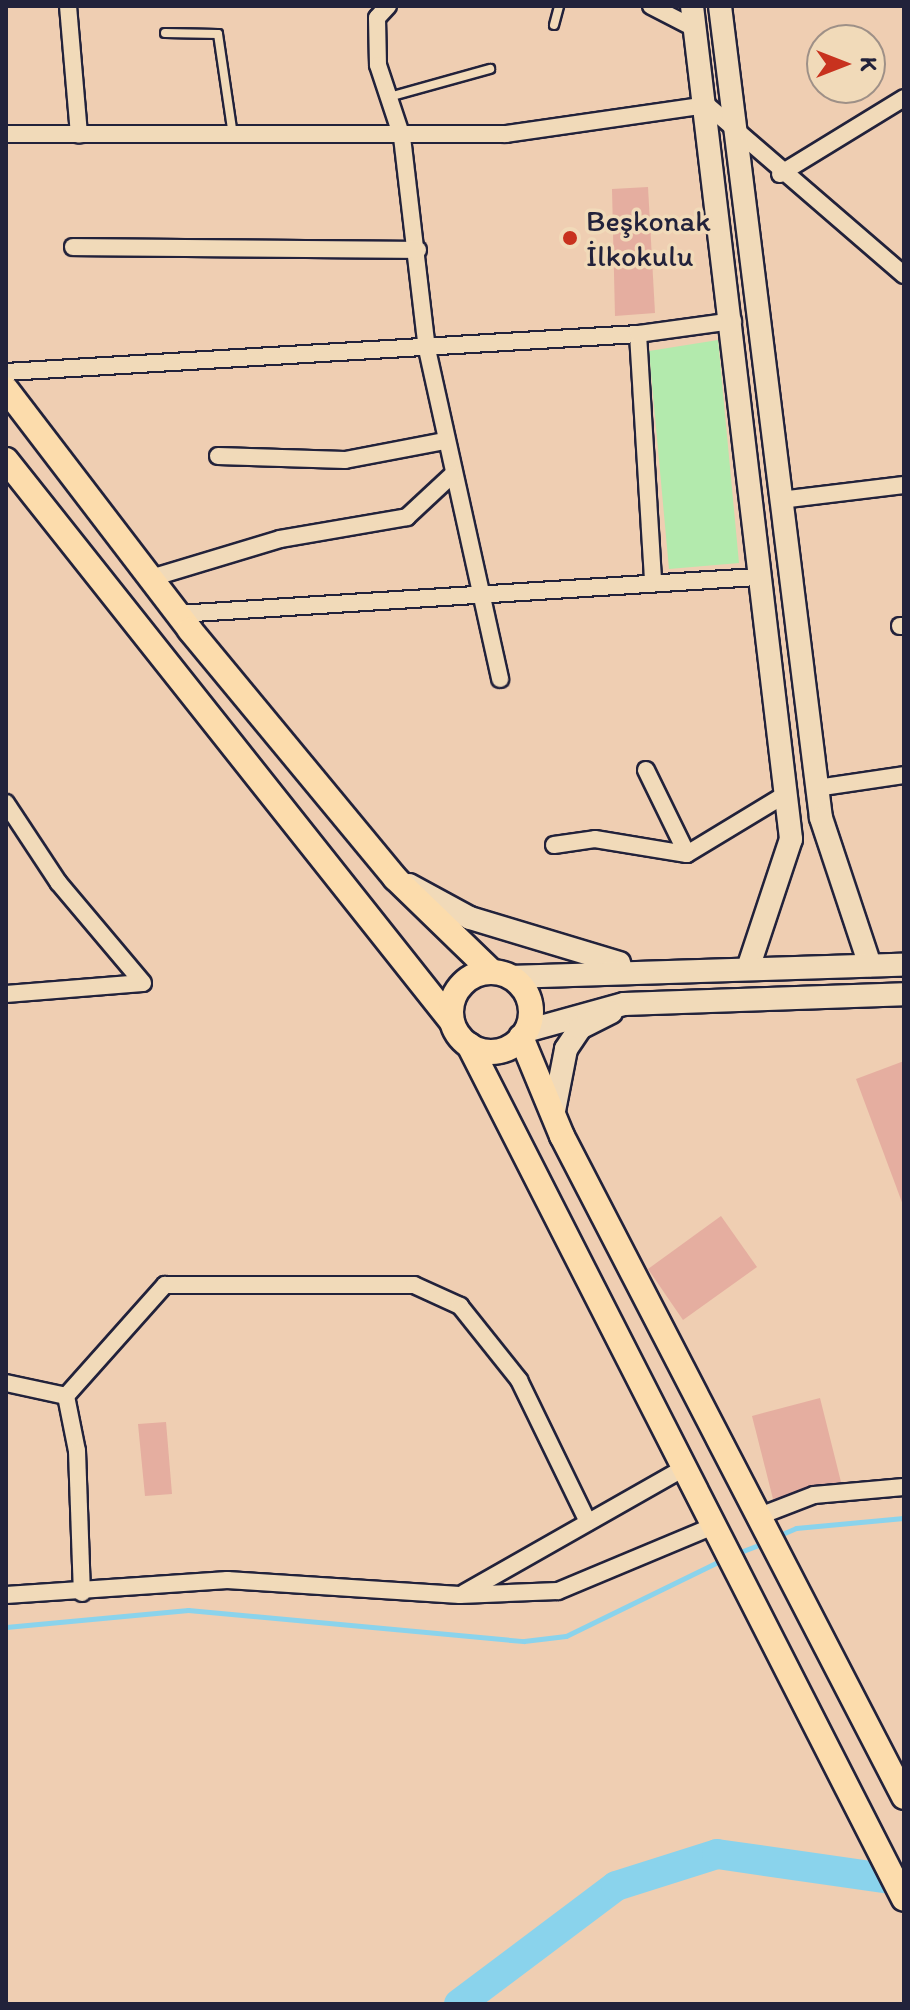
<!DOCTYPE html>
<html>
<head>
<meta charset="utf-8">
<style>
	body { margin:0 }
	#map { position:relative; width:910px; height:2010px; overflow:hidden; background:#efceb2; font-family:Itim,sans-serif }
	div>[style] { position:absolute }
	.green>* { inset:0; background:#b3eaad }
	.stream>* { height:5px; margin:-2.5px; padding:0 2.5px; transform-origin:2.5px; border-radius:2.5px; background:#8ad3ec }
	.river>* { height:30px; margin:-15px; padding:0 15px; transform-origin:15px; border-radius:15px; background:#8ad3ec }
	.building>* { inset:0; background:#e5aea0 }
	.roads { filter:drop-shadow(2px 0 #22223b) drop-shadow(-2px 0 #22223b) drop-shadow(0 2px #22223b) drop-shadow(0 -2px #22223b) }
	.lane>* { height:8px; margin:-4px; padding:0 4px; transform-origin:4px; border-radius:4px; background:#f1dab9 }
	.street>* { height:16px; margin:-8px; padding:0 8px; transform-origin:8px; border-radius:8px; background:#f1dab9 }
	.secondary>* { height:22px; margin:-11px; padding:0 11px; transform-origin:11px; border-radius:11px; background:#f1dab9 }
	.primary>* { height:24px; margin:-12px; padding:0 12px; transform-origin:12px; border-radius:12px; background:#fcdcac }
	.primary>.ring { margin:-12px; padding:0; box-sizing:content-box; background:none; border:24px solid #fcdcac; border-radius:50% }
	.dots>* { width:22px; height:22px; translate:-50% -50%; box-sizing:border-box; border:4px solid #f1dab9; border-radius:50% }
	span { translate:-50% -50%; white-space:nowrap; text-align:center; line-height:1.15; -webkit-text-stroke:7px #f1dab9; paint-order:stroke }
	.poi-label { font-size:30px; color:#22223b }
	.left { translate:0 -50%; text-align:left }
	.frame { position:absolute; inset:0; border:8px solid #22223b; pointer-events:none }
	.north { position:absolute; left:806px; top:24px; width:80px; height:80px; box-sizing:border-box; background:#f1dab9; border:2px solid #9e9087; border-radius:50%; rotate:90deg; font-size:22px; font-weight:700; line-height:32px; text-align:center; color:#22223b }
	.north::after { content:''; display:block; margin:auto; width:28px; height:36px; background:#c8321e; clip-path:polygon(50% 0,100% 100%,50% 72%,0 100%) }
</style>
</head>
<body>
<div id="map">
	<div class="green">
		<div style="clip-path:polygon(718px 340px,739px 563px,669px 569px,649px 351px)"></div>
	</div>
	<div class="stream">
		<div style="left:775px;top:1537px;width:23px;rotate:-23deg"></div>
		<div style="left:796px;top:1528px;width:108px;rotate:-5.3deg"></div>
		<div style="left:735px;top:1554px;width:30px;rotate:-21deg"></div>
		<div style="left:6px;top:1627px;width:183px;rotate:-5.3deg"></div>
		<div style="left:188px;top:1610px;width:337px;rotate:5.3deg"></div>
		<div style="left:524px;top:1641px;width:42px;rotate:-6.8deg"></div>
		<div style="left:566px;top:1636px;width:174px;rotate:-26deg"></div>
	</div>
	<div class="river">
		<div style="left:459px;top:2004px;width:196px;rotate:-36.9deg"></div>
		<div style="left:616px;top:1886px;width:106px;rotate:-17.6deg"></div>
		<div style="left:717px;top:1854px;width:189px;rotate:8.2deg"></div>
	</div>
	<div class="building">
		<div style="clip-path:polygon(648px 187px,655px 313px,615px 316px,612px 189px)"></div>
		<div style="clip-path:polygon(904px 1061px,904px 1204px,903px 1205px,856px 1079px)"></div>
		<div style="clip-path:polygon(721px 1216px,757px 1267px,683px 1320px,648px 1269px)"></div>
		<div style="clip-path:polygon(820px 1398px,841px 1482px,773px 1499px,752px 1416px)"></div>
		<div style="clip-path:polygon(166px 1422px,172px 1494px,145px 1496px,138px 1424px)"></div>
	</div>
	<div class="roads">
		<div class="lane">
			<div style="left:554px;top:25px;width:20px;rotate:-75deg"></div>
			<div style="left:165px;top:33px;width:53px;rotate:1.1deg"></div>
			<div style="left:218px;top:34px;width:102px;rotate:81.6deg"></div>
			<div style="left:389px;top:97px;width:105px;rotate:-15.5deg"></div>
		</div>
		<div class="street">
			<div style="left:68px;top:6px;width:129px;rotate:85.1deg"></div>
			<div style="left:388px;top:6px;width:16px;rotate:133deg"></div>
			<div style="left:377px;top:18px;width:47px;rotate:88.8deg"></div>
			<div style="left:378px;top:65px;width:76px;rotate:71.6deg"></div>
			<div style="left:402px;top:137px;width:213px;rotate:83.3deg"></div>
			<div style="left:427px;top:349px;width:338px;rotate:77.5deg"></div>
			<div style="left:651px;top:6px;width:48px;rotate:27.1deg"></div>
			<div style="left:6px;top:134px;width:500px"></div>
			<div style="left:506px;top:134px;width:203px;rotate:-8.2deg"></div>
			<div style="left:707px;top:105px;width:260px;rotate:40.8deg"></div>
			<div style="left:780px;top:174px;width:145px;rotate:-31.5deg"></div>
			<div style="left:73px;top:247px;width:345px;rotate:0.5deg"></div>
			<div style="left:638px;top:334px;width:248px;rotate:86.5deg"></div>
			<div style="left:6px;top:372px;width:633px;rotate:-3.44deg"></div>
			<div style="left:638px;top:334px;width:96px;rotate:-7.8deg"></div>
			<div style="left:218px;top:456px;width:127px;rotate:1.8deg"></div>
			<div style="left:345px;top:460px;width:102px;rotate:-10.8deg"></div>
			<div style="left:780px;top:500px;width:125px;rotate:-6.9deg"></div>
			<div style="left:151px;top:578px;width:135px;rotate:-16.8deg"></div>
			<div style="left:280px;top:539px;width:129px;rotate:-9.8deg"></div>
			<div style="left:407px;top:517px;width:62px;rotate:-43deg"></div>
			<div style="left:178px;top:614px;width:579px;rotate:-3.66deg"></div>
			<div style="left:900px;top:626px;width:4px"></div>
			<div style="left:646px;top:770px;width:93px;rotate:64deg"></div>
			<div style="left:817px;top:788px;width:88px;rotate:-8.5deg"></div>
			<div style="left:6px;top:803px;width:95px;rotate:56.6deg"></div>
			<div style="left:58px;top:882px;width:132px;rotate:49.9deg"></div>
			<div style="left:554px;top:845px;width:41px;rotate:-8.3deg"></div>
			<div style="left:595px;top:839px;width:93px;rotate:9.3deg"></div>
			<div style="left:687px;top:854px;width:116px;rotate:-31.2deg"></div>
			<div style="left:6px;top:994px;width:137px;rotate:-4.6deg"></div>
			<div style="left:6px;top:1383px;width:61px;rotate:12.2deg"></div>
			<div style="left:66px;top:1396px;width:56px;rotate:78.7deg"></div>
			<div style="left:77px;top:1451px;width:142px;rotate:88deg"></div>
			<div style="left:66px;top:1396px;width:149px;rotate:-48.3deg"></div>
			<div style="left:165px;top:1285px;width:249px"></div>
			<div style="left:414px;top:1285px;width:51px;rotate:24.5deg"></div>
			<div style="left:460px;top:1306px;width:95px;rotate:51.4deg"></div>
			<div style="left:519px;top:1380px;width:158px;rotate:64.1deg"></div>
			<div style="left:757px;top:1517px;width:61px;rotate:-21.1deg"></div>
			<div style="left:814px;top:1495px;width:90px;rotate:-5.1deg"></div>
			<div style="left:464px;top:1593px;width:251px;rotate:-29.6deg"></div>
			<div style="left:6px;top:1595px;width:222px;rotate:-3.9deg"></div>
			<div style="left:227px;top:1580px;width:233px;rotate:3.7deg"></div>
			<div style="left:460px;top:1595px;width:98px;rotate:-2.3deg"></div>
			<div style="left:558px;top:1591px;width:166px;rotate:-22.7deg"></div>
		</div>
		<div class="secondary">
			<div style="left:692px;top:6px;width:839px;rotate:83.22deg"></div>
			<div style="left:791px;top:839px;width:133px;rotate:108.4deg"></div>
			<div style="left:720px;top:6px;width:818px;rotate:82.91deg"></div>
			<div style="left:821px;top:818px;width:155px;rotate:71.6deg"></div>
			<div style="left:409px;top:885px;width:69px;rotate:28.4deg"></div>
			<div style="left:470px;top:918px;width:156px;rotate:16.8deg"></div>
			<div style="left:512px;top:977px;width:392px;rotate:-1.8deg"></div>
			<div style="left:526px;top:1031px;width:102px;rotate:-15.4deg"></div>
			<div style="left:624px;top:1004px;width:280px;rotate:-2deg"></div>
			<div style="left:554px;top:1111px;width:63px;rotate:-79deg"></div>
			<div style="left:566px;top:1049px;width:25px;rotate:-56deg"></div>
			<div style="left:580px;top:1028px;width:35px;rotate:-27deg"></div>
		</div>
		<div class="primary">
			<div style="left:6px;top:389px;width:303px;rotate:52.6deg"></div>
			<div style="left:190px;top:630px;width:322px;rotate:50.4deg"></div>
			<div style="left:395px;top:878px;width:134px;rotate:44.1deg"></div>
			<div style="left:6px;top:460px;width:717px;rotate:51.56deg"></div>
			<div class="ring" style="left:451px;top:972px;width:56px;height:56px"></div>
			<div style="left:521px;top:1037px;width:107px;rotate:67.5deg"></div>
			<div style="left:562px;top:1136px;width:744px;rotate:62.64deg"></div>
			<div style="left:469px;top:1045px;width:958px;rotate:63.01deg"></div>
		</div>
	</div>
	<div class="dots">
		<div style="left:570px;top:238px;background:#c8321e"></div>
	</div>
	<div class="poi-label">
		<span class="left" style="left:586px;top:238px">Beşkonak<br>İlkokulu</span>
	</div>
	<div class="frame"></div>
	<div class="north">K</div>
</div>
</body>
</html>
